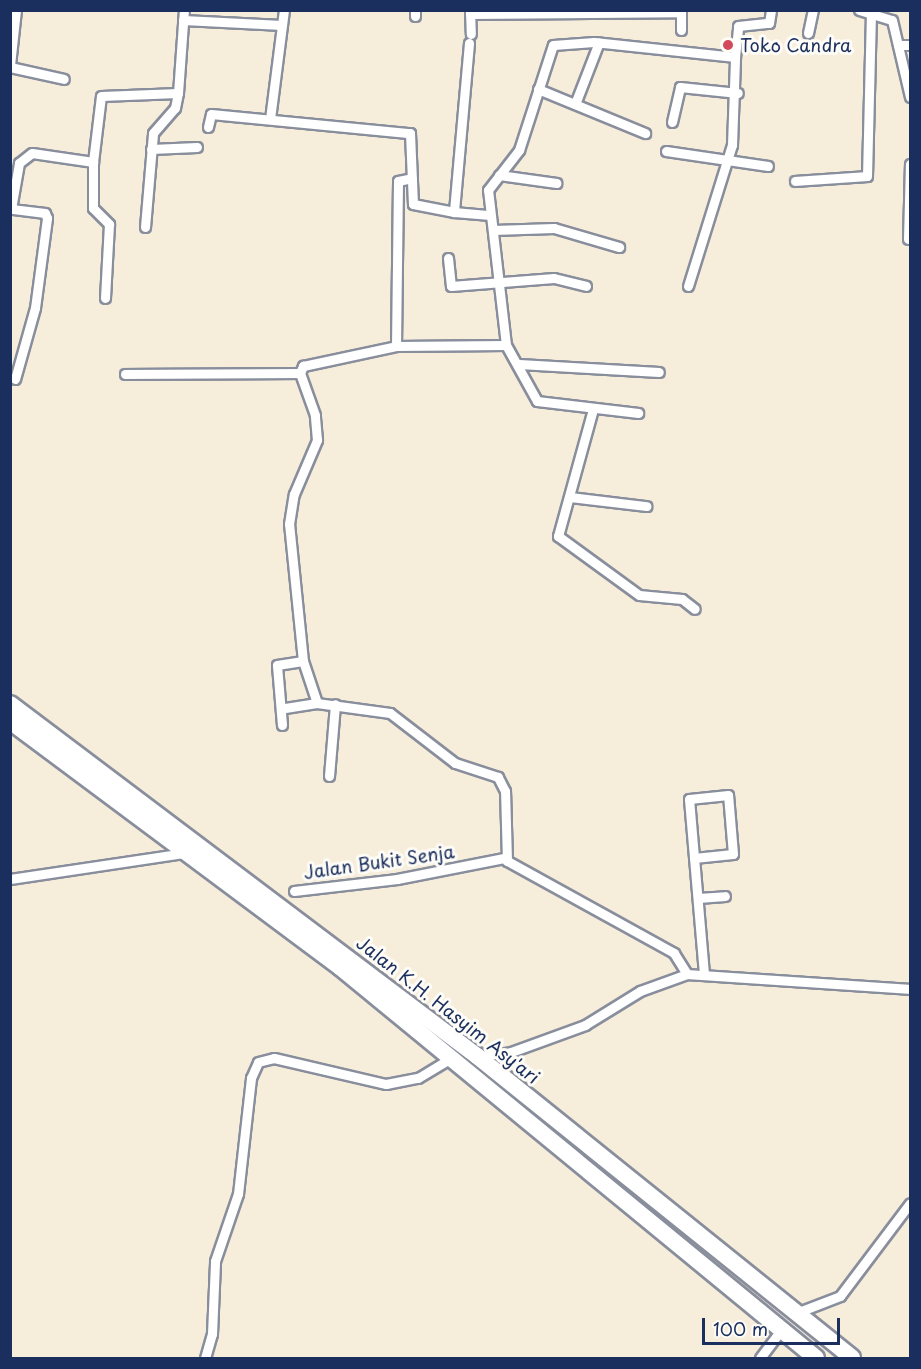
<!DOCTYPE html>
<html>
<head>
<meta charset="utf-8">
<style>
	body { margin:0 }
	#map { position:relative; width:921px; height:1369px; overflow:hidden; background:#f7eddb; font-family:"Playpen Sans",sans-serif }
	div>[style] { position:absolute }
	.roads { filter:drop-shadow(2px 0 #898e9c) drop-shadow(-2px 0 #898e9c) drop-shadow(0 2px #898e9c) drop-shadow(0 -2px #898e9c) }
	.street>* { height:9px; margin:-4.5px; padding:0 4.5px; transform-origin:4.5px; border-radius:4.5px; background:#fff }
	.highway>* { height:16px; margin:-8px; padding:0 8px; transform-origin:8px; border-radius:8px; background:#fff }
	.dots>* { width:16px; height:16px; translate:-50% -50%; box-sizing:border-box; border:3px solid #fdfcf7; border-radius:50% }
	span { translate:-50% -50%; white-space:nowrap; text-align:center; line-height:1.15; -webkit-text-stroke:6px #fdfcf7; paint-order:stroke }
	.poi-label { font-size:18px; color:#1b2f5e }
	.left { translate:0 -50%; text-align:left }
	.street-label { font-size:18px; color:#1b2f5e }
	.frame { position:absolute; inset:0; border:12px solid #1b2f5e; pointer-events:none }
	.scale { position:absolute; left:702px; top:1318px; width:138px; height:27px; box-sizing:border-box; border:3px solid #1b2f5e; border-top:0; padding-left:8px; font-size:18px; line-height:21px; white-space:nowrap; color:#1b2f5e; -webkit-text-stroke:4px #fdfcf7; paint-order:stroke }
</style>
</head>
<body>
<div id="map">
	<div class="roads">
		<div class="street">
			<div style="left:470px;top:10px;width:24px;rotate:88deg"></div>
			<div style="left:681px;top:10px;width:20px;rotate:90deg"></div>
			<div style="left:859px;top:10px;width:34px;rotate:17deg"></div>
			<div style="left:892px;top:20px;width:79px;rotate:76.8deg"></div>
			<div style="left:470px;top:14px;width:211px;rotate:-0.5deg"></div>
			<div style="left:415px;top:16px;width:6px;rotate:-90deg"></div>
			<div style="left:183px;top:20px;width:99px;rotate:2.9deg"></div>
			<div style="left:808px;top:33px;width:24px;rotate:-78deg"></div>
			<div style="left:469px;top:43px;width:170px;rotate:95.1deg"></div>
			<div style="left:454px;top:212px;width:36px;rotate:5deg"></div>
			<div style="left:898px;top:45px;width:12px"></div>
			<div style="left:10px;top:65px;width:55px;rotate:-83.8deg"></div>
			<div style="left:10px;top:67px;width:55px;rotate:12.5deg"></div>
			<div style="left:538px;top:89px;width:116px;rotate:22.4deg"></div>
			<div style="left:575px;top:104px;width:66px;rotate:-68.8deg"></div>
			<div style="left:270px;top:119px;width:110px;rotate:-82.7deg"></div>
			<div style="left:672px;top:122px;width:36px;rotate:-77deg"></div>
			<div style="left:680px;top:87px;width:58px;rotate:5.9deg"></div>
			<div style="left:208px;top:127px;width:13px;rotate:-77deg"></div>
			<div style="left:211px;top:114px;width:200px;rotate:5.5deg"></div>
			<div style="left:410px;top:133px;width:71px;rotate:87.6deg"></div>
			<div style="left:413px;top:204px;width:42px;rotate:11deg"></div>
			<div style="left:151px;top:149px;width:46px;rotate:-2.5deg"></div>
			<div style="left:666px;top:151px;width:103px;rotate:8.4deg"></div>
			<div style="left:93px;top:162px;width:46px;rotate:90deg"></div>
			<div style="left:93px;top:208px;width:23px;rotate:45deg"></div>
			<div style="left:109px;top:224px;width:74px;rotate:93.1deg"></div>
			<div style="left:499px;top:175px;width:58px;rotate:8deg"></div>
			<div style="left:795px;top:181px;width:72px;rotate:-4deg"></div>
			<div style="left:867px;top:176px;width:163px;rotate:-88.6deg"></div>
			<div style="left:145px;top:227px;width:94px;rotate:-85.1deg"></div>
			<div style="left:153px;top:133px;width:33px;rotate:-49deg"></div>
			<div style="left:175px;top:108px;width:15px;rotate:-79deg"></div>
			<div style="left:493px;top:230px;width:61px;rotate:-1.9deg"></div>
			<div style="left:554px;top:228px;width:68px;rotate:16.3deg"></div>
			<div style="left:908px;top:239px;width:75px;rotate:-88.5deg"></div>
			<div style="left:448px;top:258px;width:28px;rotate:84deg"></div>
			<div style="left:451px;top:286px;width:103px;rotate:-4.4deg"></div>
			<div style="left:554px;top:278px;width:33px;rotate:14deg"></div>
			<div style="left:688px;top:286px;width:148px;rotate:-72.7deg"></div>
			<div style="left:732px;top:145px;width:88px;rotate:-88deg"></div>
			<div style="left:506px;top:345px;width:64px;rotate:61deg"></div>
			<div style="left:537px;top:401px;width:102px;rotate:6.8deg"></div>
			<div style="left:396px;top:346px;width:165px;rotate:-89.3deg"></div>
			<div style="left:398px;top:181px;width:14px;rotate:-12deg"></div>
			<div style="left:519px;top:364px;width:140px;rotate:3.3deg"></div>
			<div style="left:125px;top:374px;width:175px;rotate:-0.3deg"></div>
			<div style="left:15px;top:379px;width:74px;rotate:-74.3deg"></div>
			<div style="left:35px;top:308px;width:91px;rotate:-82.4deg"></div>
			<div style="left:47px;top:218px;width:5px;rotate:-112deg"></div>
			<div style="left:45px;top:213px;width:34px;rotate:-173deg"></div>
			<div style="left:11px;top:209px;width:47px;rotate:-80.1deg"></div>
			<div style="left:19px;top:163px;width:16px;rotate:-38deg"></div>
			<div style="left:32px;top:153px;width:62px;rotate:8.4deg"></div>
			<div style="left:93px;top:162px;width:66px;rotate:-83.1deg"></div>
			<div style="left:101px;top:96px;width:77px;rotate:-2.2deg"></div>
			<div style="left:178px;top:93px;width:83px;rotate:-85.9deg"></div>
			<div style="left:593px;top:409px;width:132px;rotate:105.4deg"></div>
			<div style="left:558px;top:536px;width:100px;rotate:36.1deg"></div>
			<div style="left:639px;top:595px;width:43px;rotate:5.3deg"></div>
			<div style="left:682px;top:599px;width:16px;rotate:38deg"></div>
			<div style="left:570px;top:497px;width:77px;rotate:6.8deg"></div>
			<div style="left:285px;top:708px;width:32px;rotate:-9deg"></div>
			<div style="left:282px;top:725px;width:60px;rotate:-94.8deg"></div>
			<div style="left:277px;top:665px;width:26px;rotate:-9deg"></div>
			<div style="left:329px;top:776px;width:72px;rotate:-85.2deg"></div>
			<div style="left:694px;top:858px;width:39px;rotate:-6deg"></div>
			<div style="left:733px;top:854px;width:59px;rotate:-94.8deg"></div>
			<div style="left:728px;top:795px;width:39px;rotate:174deg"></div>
			<div style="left:689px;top:799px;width:175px;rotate:85.1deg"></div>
			<div style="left:10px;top:879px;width:177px;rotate:-8.5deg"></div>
			<div style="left:294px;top:891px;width:104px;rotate:-6.6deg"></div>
			<div style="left:397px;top:879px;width:109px;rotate:-11.1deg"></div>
			<div style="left:698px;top:898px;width:27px;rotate:-4deg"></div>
			<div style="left:687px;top:974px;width:25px;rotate:-122deg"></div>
			<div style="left:674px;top:953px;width:191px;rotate:-151.1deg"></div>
			<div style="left:507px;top:861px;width:70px;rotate:-91.6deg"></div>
			<div style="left:505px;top:791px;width:16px;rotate:-117deg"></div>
			<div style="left:498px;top:777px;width:45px;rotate:-162deg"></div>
			<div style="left:455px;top:763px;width:82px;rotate:-142.4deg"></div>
			<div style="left:390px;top:713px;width:74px;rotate:-172.2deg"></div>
			<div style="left:317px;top:703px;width:44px;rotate:-108.4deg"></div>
			<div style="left:303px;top:661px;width:138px;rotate:-95.8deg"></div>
			<div style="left:289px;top:524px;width:30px;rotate:-81deg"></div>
			<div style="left:294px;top:494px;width:59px;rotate:-66.9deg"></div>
			<div style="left:317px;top:440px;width:25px;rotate:-95deg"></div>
			<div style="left:315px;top:415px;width:45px;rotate:-109.7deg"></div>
			<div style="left:300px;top:373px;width:8px;rotate:-67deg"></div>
			<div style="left:303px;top:366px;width:95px;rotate:-12.1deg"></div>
			<div style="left:396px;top:346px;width:110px;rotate:-0.5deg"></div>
			<div style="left:506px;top:345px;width:156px;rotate:-96.6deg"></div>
			<div style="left:488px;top:190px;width:51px;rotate:-52.2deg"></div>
			<div style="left:519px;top:150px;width:110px;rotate:-72.1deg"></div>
			<div style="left:553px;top:45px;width:41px;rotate:-4.2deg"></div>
			<div style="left:594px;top:42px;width:142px;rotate:6.1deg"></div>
			<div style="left:735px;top:57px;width:31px;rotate:-84deg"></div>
			<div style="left:738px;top:26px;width:31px;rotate:-6deg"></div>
			<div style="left:769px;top:23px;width:13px;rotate:-81deg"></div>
			<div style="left:479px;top:1056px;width:32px;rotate:-7deg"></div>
			<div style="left:511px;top:1052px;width:79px;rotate:-20deg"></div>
			<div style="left:585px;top:1025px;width:65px;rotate:-31.7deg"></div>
			<div style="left:640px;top:991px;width:50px;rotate:-19.9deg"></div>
			<div style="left:687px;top:974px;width:224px;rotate:3.8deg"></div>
			<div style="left:796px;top:1313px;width:47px;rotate:-21.1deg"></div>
			<div style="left:840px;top:1296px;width:116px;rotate:-53deg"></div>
			<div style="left:205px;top:1358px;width:25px;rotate:-74deg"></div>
			<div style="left:212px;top:1334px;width:73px;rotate:-87.6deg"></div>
			<div style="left:215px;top:1261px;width:71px;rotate:-71.1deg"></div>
			<div style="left:238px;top:1194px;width:117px;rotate:-83.6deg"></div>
			<div style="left:251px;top:1078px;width:17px;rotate:-66deg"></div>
			<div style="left:258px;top:1062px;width:16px;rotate:-14deg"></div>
			<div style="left:274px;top:1058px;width:115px;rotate:13.1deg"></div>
			<div style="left:386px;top:1084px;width:33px;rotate:-11deg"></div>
			<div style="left:418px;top:1078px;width:37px;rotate:-31deg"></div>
			<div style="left:760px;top:1358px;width:35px;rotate:-53deg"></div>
		</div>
		<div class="highway">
			<div style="left:10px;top:704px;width:585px;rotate:37.01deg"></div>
			<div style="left:477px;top:1056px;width:481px;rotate:38.8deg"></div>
			<div style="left:10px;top:721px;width:412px;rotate:36.7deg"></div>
			<div style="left:340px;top:967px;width:616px;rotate:39.4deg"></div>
		</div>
	</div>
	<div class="dots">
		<div style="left:728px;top:45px;background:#d1495b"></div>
	</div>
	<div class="poi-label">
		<span class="left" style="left:740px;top:45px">Toko Candra</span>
	</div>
	<div class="street-label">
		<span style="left:379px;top:862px;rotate:-8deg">Jalan Bukit Senja</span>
		<span style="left:448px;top:1010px;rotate:38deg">Jalan K.H. Hasyim Asy'ari</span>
	</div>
	<div class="frame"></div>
	<div class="scale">100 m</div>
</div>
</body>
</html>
